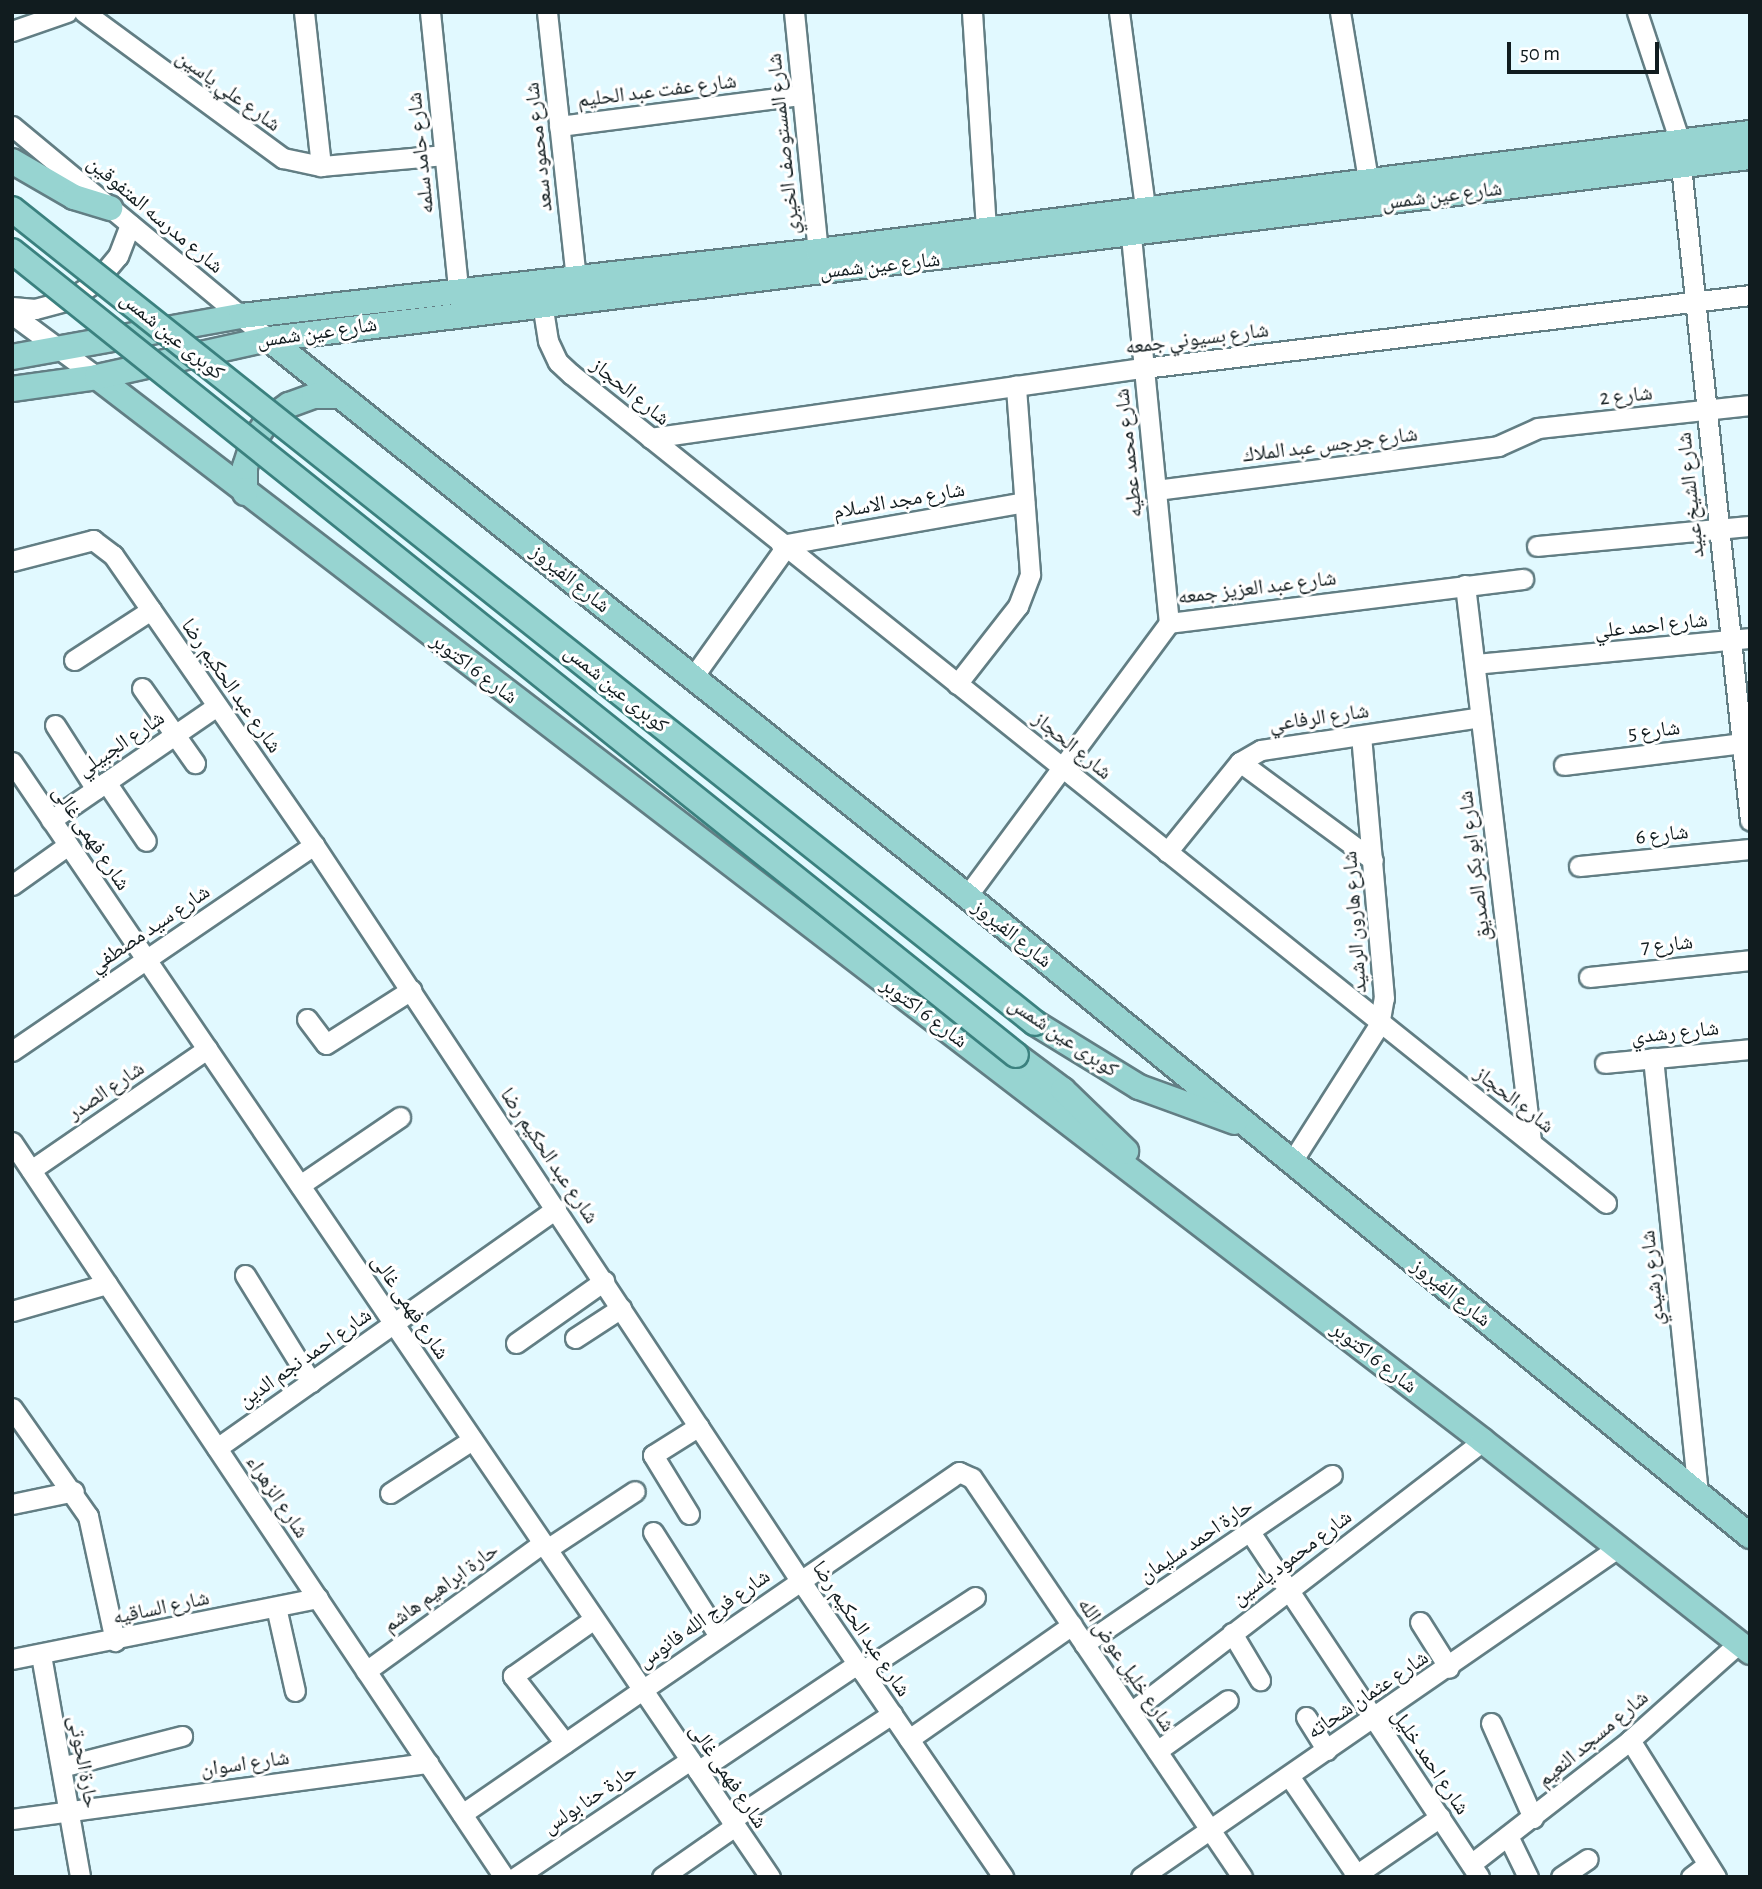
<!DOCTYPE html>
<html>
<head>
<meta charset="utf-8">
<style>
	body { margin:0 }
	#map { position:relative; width:1762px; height:1889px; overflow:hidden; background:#e1f9ff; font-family:"Alegreya Sans","Noto Naskh Arabic",sans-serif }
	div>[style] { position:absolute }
	.roads { filter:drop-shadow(2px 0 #627e84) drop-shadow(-2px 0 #627e84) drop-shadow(0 2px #627e84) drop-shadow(0 -2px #627e84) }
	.minor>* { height:19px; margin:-9.5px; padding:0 9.5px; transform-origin:9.5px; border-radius:9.5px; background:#fff }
	.major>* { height:24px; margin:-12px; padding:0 12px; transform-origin:12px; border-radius:12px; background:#97d4d1 }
	.bridges { filter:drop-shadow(2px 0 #3b817f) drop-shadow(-2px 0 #3b817f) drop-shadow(0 2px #3b817f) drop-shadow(0 -2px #3b817f) }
	.major-bridge>* { height:24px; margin:-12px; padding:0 12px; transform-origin:12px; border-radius:12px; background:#97d4d1 }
	span { translate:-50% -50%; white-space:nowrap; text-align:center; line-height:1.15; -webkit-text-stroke:6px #fff; paint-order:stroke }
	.street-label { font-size:21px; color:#111c1f }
	.frame { position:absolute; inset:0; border:14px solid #111c1f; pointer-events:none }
	.scale { position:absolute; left:1507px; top:42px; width:152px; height:32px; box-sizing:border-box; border:4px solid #111c1f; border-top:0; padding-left:9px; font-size:21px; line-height:24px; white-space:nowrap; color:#111c1f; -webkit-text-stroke:5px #fff; paint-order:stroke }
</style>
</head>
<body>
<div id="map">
	<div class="roads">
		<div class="minor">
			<div style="left:84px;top:12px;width:247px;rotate:36.3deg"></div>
			<div style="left:283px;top:158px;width:39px;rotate:12deg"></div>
			<div style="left:321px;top:166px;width:123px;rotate:-5.1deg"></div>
			<div style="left:304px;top:12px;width:155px;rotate:83.7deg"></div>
			<div style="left:430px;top:12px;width:277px;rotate:84.2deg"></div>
			<div style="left:547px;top:12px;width:267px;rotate:83.8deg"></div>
			<div style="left:794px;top:12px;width:253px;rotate:84.3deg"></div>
			<div style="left:972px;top:12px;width:217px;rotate:86.3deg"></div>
			<div style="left:1119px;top:12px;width:212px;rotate:82.4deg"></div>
			<div style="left:1340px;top:12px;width:170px;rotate:80.5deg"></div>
			<div style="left:1637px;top:12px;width:137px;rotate:71.7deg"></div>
			<div style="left:12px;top:31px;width:58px;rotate:-19.1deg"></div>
			<div style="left:12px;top:126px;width:334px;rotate:39.7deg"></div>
			<div style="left:559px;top:126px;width:245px;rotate:-7.3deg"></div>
			<div style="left:1681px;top:166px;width:658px;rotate:83.98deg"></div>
			<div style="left:1131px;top:236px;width:389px;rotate:84.4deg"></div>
			<div style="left:542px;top:303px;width:38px;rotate:81deg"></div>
			<div style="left:548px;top:341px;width:23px;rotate:65deg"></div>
			<div style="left:558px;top:362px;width:18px;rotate:43deg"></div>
			<div style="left:571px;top:374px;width:1326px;rotate:38.69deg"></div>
			<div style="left:12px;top:307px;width:23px;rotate:5deg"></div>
			<div style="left:35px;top:309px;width:34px;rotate:-15deg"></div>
			<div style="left:68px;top:300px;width:33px;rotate:-33deg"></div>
			<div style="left:96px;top:282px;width:34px;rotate:-50deg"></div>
			<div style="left:118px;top:256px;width:34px;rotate:-69deg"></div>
			<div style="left:12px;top:314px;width:106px;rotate:36.5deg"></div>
			<div style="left:650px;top:438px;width:499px;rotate:-8.1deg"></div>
			<div style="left:1144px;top:368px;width:610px;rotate:-6.87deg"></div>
			<div style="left:1156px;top:490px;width:345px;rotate:-7.3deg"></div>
			<div style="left:1498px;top:446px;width:44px;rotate:-24.2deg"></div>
			<div style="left:1538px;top:428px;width:213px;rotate:-6.2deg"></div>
			<div style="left:781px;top:545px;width:247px;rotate:-10deg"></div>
			<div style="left:1537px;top:546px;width:214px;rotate:-5.4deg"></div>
			<div style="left:12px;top:561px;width:84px;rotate:-14.5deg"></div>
			<div style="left:93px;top:540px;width:25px;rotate:37deg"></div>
			<div style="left:113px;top:555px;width:353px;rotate:55.3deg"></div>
			<div style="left:314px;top:845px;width:881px;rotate:56.53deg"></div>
			<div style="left:800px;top:1580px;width:360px;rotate:55.6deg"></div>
			<div style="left:1465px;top:585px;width:560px;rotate:83.23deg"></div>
			<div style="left:74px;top:660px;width:92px;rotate:-33deg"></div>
			<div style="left:1475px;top:664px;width:276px;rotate:-5.4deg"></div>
			<div style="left:693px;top:677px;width:158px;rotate:-54.5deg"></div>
			<div style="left:957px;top:684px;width:99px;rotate:-52deg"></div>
			<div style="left:1018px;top:606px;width:34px;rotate:-69deg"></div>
			<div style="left:1030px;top:574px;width:189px;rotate:-94.3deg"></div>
			<div style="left:142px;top:688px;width:92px;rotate:54.8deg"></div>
			<div style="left:55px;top:725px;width:76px;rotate:57.4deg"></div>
			<div style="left:12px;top:762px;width:1348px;rotate:55.79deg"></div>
			<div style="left:1240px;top:762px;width:165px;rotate:36.4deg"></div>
			<div style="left:1564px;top:765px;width:187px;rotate:-7deg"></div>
			<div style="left:106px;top:782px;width:71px;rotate:55.9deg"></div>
			<div style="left:51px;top:820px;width:201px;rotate:-34.5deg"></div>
			<div style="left:1167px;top:852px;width:116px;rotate:-51deg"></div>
			<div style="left:1240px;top:762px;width:24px;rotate:-30deg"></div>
			<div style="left:1261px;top:750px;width:222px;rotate:-8.5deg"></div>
			<div style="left:1579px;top:866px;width:172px;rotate:-5.7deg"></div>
			<div style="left:12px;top:885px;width:69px;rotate:-35.5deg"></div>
			<div style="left:967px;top:896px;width:340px;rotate:-53.5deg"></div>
			<div style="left:1169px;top:623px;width:357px;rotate:-7.1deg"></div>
			<div style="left:1589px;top:977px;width:162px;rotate:-6deg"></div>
			<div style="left:307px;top:1019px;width:31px;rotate:53deg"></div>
			<div style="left:326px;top:1044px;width:101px;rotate:-32.4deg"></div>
			<div style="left:12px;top:1051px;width:366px;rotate:-34.3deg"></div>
			<div style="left:1653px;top:1058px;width:437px;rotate:84.1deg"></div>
			<div style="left:1605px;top:1063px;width:146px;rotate:-5.5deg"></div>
			<div style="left:12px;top:1142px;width:884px;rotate:56.2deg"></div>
			<div style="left:1291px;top:1163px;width:164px;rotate:-57.5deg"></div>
			<div style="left:1379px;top:1025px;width:27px;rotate:-80deg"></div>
			<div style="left:1384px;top:998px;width:263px;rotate:-95deg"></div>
			<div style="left:31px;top:1170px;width:214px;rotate:-34.5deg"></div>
			<div style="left:300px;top:1185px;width:121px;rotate:-34.2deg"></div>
			<div style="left:245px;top:1275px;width:126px;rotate:58.3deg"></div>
			<div style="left:12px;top:1311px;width:99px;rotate:-15.9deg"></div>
			<div style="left:575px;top:1338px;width:55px;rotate:-33.1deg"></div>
			<div style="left:516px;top:1343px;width:108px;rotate:-35.2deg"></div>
			<div style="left:12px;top:1408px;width:132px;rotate:54.9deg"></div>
			<div style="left:88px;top:1516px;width:128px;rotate:77.8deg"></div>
			<div style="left:217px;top:1448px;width:415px;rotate:-35.2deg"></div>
			<div style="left:390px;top:1493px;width:98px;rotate:-32.9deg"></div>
			<div style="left:12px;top:1504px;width:63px;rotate:-11.8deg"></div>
			<div style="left:689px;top:1514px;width:69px;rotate:-121.4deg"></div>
			<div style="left:653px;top:1455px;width:54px;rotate:-32.2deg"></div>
			<div style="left:653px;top:1532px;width:123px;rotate:57.6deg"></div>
			<div style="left:1250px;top:1532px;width:414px;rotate:56.4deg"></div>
			<div style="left:547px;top:1549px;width:105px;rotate:-33.4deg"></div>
			<div style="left:276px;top:1607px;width:86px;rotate:77.3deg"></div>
			<div style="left:1420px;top:1622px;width:54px;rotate:57.8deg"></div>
			<div style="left:1232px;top:1633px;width:55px;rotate:59.2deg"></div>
			<div style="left:1084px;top:1644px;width:300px;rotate:-34.3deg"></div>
			<div style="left:41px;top:1655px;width:225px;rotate:80deg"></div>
			<div style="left:12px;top:1659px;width:312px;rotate:-11.3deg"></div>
			<div style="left:366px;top:1671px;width:218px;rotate:-35.9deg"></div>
			<div style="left:862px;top:1671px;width:135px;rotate:-33.2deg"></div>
			<div style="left:1131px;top:1712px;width:444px;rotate:-37.6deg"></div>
			<div style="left:1306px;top:1717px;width:39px;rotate:58deg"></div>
			<div style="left:1491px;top:1723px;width:104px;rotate:66.1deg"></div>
			<div style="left:909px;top:1739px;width:199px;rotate:-35deg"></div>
			<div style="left:1630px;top:1740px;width:162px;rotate:57.9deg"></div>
			<div style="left:565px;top:1743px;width:85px;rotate:-127.8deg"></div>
			<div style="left:513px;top:1676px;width:99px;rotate:-35.1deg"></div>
			<div style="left:1157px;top:1751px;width:87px;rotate:-35.7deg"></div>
			<div style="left:61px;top:1767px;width:125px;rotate:-14.4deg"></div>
			<div style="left:698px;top:1771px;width:192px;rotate:-33.9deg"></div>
			<div style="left:1289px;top:1776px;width:122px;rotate:55.7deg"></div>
			<div style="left:462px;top:1814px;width:603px;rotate:-34.53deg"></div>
			<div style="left:959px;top:1472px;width:14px;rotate:25deg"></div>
			<div style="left:972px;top:1478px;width:482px;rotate:55.9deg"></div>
			<div style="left:12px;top:1819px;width:420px;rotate:-7.7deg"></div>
			<div style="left:731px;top:1820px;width:193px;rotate:-33.4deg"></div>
			<div style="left:1508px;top:1836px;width:46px;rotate:64deg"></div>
			<div style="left:1471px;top:1864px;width:202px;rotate:-37.9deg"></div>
			<div style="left:1630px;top:1740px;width:146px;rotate:-41.7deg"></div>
			<div style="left:516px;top:1877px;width:210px;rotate:-33.9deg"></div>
			<div style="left:662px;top:1877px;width:89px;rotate:-34.9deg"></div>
			<div style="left:1141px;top:1877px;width:581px;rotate:-34.62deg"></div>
			<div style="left:1353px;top:1877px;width:106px;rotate:-34.6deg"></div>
			<div style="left:1561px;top:1877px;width:32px;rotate:-34deg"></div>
			<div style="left:1691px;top:1877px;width:21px;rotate:-37deg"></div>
		</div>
		<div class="major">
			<div style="left:12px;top:161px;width:72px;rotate:30.1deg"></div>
			<div style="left:74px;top:197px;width:38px;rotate:17deg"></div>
			<div style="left:269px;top:339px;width:893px;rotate:38.59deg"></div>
			<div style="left:967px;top:896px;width:1011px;rotate:39.26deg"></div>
			<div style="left:12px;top:357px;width:233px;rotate:-10.2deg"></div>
			<div style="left:241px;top:316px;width:581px;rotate:-6.43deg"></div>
			<div style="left:818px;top:251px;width:939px;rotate:-7.22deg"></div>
			<div style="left:97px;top:377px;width:1747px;rotate:37.51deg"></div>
			<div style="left:1483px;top:1441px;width:340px;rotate:38.3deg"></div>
			<div style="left:12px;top:389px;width:86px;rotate:-8deg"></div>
			<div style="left:97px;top:377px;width:176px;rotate:-12.5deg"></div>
			<div style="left:269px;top:339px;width:1492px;rotate:-7.01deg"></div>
			<div style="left:245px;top:493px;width:26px;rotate:-90deg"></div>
			<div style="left:245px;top:467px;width:26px;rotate:-72deg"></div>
			<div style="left:253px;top:442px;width:27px;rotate:-56deg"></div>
			<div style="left:268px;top:420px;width:26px;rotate:-36deg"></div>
			<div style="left:289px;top:405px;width:27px;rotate:-20deg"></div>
			<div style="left:314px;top:396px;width:26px"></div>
			<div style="left:1035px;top:1023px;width:122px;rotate:31.6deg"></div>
			<div style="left:1139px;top:1087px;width:102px;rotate:20deg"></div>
			<div style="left:1016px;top:1055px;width:59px;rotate:36.7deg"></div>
			<div style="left:1063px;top:1090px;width:88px;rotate:44.1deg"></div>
		</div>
	</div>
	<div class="bridges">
		<div class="major-bridge">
			<div style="left:12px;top:209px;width:1307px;rotate:38.51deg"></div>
			<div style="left:12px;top:251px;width:1286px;rotate:38.69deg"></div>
		</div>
	</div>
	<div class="street-label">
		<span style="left:228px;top:91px;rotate:36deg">شارع علي ياسين</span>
		<span style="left:657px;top:91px;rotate:-7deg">شارع عفت عبد الحليم</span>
		<span style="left:784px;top:144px;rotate:-96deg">شارع المستوصف الخيري</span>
		<span style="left:539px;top:147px;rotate:-96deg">شارع محمود سعد</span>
		<span style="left:421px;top:153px;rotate:-96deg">شارع حامد سلمه</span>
		<span style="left:1442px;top:196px;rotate:-7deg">شارع عين شمس</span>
		<span style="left:155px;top:215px;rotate:40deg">شارع مدرسه المتفوقين</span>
		<span style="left:880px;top:266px;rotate:-6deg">شارع عين شمس</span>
		<span style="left:317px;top:333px;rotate:-8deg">شارع عين شمس</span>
		<span style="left:172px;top:336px;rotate:39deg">كوبرى عين شمس</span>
		<span style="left:1197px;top:339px;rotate:-7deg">شارع بسيوني جمعه</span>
		<span style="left:630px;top:392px;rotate:39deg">شارع الحجاز</span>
		<span style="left:1626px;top:396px;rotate:-6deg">شارع 2</span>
		<span style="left:1330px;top:445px;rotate:-7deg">شارع جرجس عبد الملاك</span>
		<span style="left:1129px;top:453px;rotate:-96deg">شارع محمد عطيه</span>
		<span style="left:1691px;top:495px;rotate:-96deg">شارع الشيخ عبيد</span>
		<span style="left:899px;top:501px;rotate:-10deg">شارع مجد الاسلام</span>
		<span style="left:570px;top:579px;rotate:39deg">شارع الفيروز</span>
		<span style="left:1257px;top:588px;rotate:-7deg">شارع عبد العزيز جمعه</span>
		<span style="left:1651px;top:626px;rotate:-6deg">شارع احمد علي</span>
		<span style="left:474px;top:669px;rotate:37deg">شارع 6 اكتوبر</span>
		<span style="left:231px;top:686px;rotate:55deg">شارع عبد الحكيم رضا</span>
		<span style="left:616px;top:689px;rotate:39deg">كوبرى عين شمس</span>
		<span style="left:1319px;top:718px;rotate:-8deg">شارع الرفاعي</span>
		<span style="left:1654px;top:731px;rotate:-7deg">شارع 5</span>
		<span style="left:121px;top:744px;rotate:-34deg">شارع الجبيلي</span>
		<span style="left:1072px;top:746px;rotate:39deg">شارع الحجاز</span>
		<span style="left:1662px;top:835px;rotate:-6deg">شارع 6</span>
		<span style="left:91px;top:838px;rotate:56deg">شارع فهمى غالى</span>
		<span style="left:1475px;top:866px;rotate:-97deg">شارع ابو بكر الصديق</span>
		<span style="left:1355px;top:922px;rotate:-94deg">شارع هارون الرشيد</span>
		<span style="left:150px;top:929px;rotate:-34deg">شارع سيد مصطفي</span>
		<span style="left:1012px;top:934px;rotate:39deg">شارع الفيروز</span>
		<span style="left:1667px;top:945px;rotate:-6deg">شارع 7</span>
		<span style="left:924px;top:1013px;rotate:37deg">شارع 6 اكتوبر</span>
		<span style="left:1675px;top:1033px;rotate:-6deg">شارع رشدي</span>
		<span style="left:1063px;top:1037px;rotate:34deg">كوبرى عين شمس</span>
		<span style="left:106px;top:1091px;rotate:-34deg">شارع الصدر</span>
		<span style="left:1514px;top:1100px;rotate:38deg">شارع الحجاز</span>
		<span style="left:549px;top:1156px;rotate:56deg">شارع عبد الحكيم رضا</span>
		<span style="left:1653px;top:1278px;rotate:-96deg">شارع رشيدي</span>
		<span style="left:1451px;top:1293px;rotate:39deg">شارع الفيروز</span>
		<span style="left:410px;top:1307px;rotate:56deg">شارع فهمى غالى</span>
		<span style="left:305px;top:1358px;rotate:-35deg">شارع احمد نجم الدين</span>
		<span style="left:1374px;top:1358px;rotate:38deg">شارع 6 اكتوبر</span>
		<span style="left:277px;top:1497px;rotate:56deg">شارع الزهراء</span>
		<span style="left:1196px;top:1541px;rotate:-34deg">حارة احمد سليمان</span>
		<span style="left:1292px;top:1558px;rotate:-37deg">شارع محمود ياسين</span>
		<span style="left:441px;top:1588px;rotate:-36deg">حارة ابراهيم هاشم</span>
		<span style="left:161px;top:1608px;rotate:-12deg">شارع الساقيه</span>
		<span style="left:704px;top:1619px;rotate:-35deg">شارع فرج الله فانوس</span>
		<span style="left:861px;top:1629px;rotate:56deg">شارع عبد الحكيم رضا</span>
		<span style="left:1126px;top:1665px;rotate:56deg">شارع خليل عوض الله</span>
		<span style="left:1368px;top:1695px;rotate:-34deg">شارع عثمان شحاته</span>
		<span style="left:1593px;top:1739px;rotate:-40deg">شارع مسجد النعيم</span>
		<span style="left:83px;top:1762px;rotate:80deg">حارة الحوتى</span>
		<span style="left:1430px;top:1762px;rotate:56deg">شارع احمد خليل</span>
		<span style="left:245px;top:1764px;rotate:-8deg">شارع اسوان</span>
		<span style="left:728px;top:1776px;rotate:56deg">شارع فهمى غالى</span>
		<span style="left:590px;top:1799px;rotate:-34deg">حارة حنا بولس</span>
	</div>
	<div class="frame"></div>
	<div class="scale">50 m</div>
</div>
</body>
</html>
